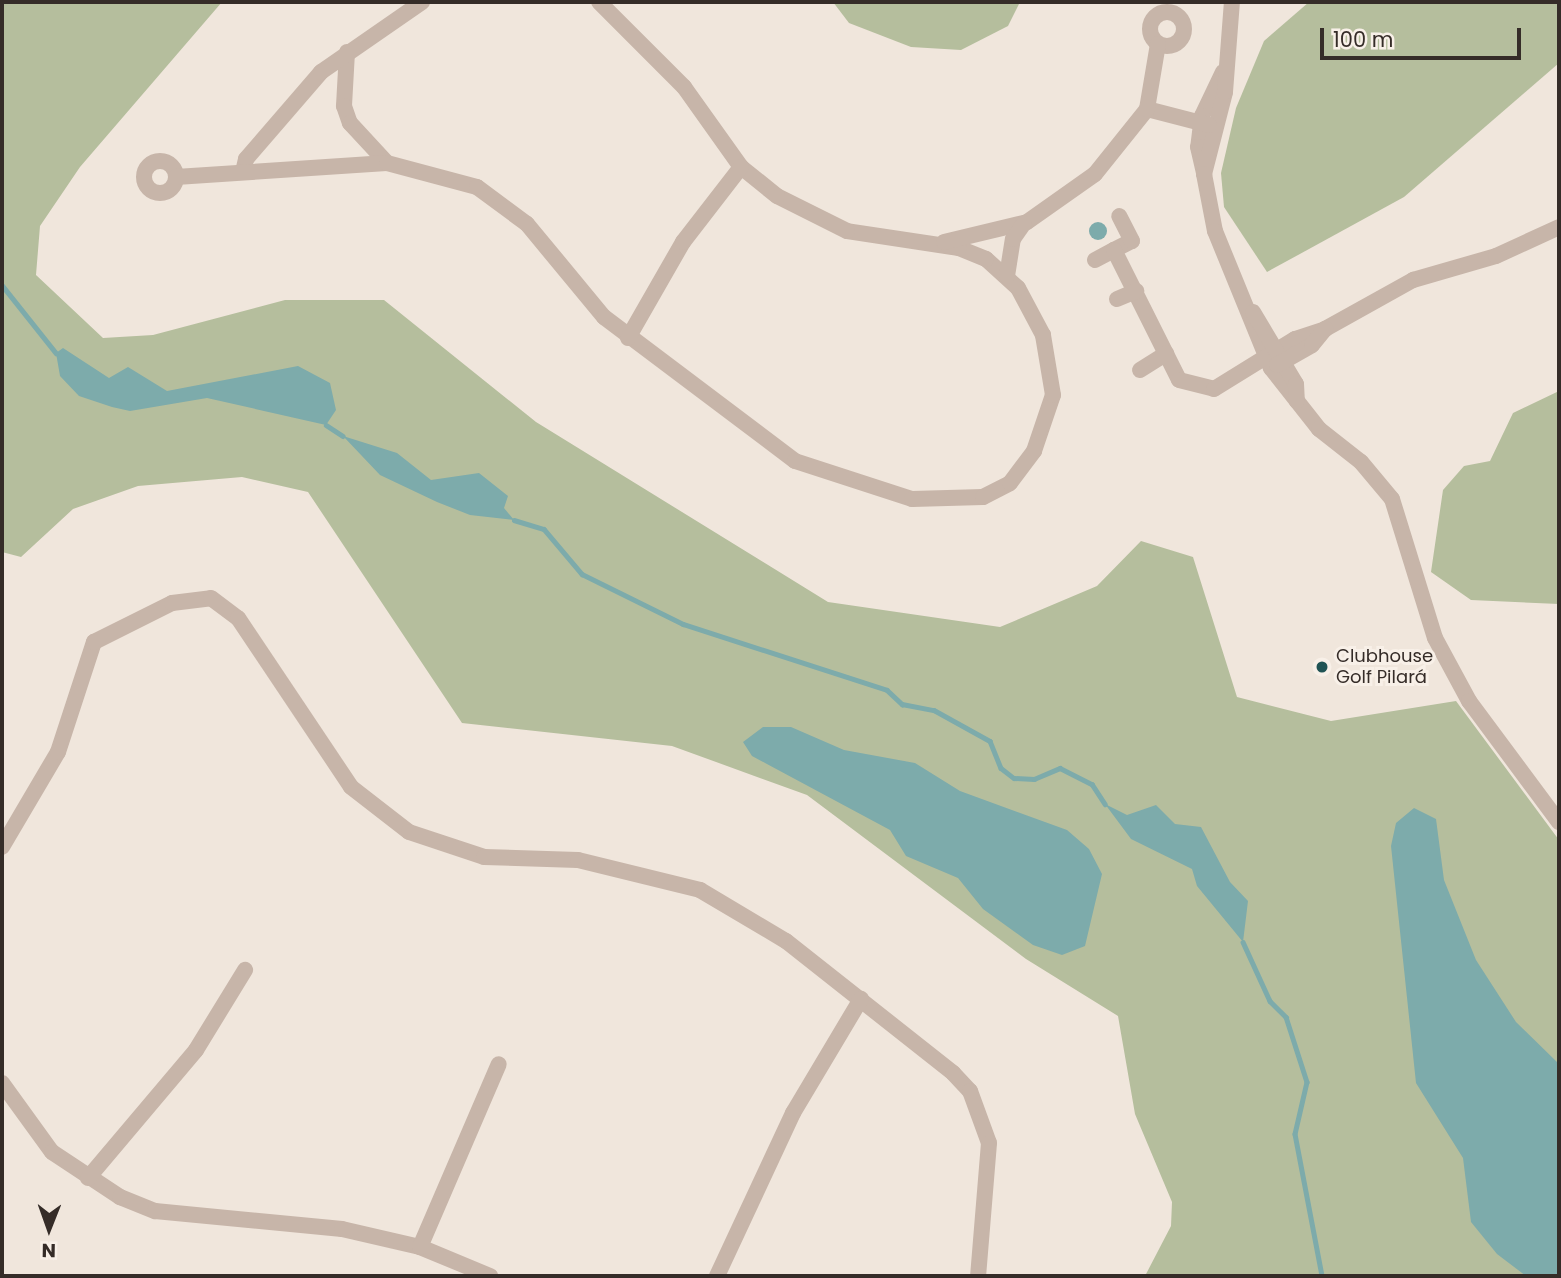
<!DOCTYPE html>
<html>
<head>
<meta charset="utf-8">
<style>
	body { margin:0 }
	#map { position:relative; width:1561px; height:1278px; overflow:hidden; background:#f0e6dc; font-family:Poppins,sans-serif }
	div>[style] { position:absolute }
	.green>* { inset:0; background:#b5be9d }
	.water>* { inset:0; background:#7dabab }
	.round { border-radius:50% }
	.stream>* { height:4.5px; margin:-2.25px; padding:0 2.25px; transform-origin:2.25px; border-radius:2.25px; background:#7dabab }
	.minor>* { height:16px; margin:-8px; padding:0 8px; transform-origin:8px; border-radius:8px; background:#c7b5a9 }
	.minor>.ring { margin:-8px; padding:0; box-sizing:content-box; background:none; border:16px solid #c7b5a9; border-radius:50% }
	.dots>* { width:19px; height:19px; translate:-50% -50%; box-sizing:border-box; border:4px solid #f8f0e8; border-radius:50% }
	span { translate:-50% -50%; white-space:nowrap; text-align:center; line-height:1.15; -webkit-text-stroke:6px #f8f0e8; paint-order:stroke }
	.poi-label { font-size:18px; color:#352c28 }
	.left { translate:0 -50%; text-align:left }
	.frame { position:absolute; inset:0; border:4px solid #352c28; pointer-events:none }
	.north { position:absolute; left:14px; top:1194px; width:70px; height:70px; -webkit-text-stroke:5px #f8f0e8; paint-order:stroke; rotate:181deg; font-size:19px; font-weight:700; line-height:28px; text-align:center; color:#352c28 }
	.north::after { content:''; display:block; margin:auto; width:24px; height:32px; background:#352c28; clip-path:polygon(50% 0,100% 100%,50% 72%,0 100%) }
	.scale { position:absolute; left:1320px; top:28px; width:201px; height:32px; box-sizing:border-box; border:4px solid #352c28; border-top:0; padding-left:9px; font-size:21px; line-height:24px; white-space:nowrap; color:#352c28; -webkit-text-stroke:5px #f8f0e8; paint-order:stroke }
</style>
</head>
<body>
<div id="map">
	<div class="green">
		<div style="clip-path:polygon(2px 2px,222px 2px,80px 167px,40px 226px,36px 275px,103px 338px,153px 335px,285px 300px,384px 300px,536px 422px,828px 602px,1000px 627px,1097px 586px,1141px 541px,1193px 557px,1237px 697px,1331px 721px,1456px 701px,1559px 840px,1559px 1276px,1145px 1276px,1171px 1226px,1172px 1202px,1135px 1114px,1118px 1016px,1026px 959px,807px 795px,672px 746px,462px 723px,308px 492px,242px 477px,138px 486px,73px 509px,21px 557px,2px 552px)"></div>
		<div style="clip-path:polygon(833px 2px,1020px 2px,1008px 26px,961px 50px,911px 47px,849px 23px)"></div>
		<div style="clip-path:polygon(1309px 2px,1559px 2px,1559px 63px,1404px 197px,1267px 272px,1224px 207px,1221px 173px,1236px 108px,1264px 41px)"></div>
		<div style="clip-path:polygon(1559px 391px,1559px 604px,1471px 600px,1431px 572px,1443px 490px,1464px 466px,1490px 461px,1513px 413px)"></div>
	</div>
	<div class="water">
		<div class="round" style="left:1089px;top:222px;width:18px;height:18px"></div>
		<div style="clip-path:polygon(63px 348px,109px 378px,128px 367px,167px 391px,298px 366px,330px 383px,336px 410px,326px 425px,207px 398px,130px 411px,112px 407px,79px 396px,60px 376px,56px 353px)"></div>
		<div style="clip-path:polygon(343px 436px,397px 453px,431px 480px,479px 473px,508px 496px,504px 508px,514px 520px,470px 515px,437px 502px,380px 475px)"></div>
		<div style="clip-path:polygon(763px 727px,791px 727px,844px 750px,915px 763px,960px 791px,1067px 830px,1089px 849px,1102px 874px,1085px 946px,1062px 955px,1033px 945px,983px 909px,958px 878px,906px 856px,890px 830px,752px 756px,743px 742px)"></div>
		<div style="clip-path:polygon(1105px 804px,1127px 815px,1156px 805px,1175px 824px,1201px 827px,1230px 882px,1248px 901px,1243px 942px,1197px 886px,1192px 869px,1131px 839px)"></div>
		<div style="clip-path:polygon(1414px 808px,1436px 819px,1444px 880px,1476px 960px,1516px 1022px,1559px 1064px,1559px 1276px,1526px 1276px,1497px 1254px,1471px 1222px,1463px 1158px,1416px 1083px,1391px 846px,1396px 823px)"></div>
	</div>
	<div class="stream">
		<div style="left:2px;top:285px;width:87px;rotate:51.5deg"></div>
		<div style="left:326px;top:425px;width:20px;rotate:33deg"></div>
		<div style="left:514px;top:520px;width:31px;rotate:17deg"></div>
		<div style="left:544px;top:529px;width:59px;rotate:49.8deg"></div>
		<div style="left:582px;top:574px;width:113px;rotate:26.3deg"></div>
		<div style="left:683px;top:624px;width:214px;rotate:17.9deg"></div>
		<div style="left:887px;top:690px;width:21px;rotate:43deg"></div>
		<div style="left:902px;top:704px;width:33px;rotate:11deg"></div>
		<div style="left:934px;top:710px;width:64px;rotate:29deg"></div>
		<div style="left:990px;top:741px;width:29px;rotate:68deg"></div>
		<div style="left:1001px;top:768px;width:16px;rotate:38deg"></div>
		<div style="left:1014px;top:778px;width:20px;rotate:3deg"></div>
		<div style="left:1034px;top:779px;width:28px;rotate:-23deg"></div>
		<div style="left:1060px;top:768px;width:36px;rotate:27deg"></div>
		<div style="left:1092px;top:784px;width:24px;rotate:57deg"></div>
		<div style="left:1243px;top:942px;width:65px;rotate:65.4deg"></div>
		<div style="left:1270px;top:1001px;width:23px;rotate:45deg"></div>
		<div style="left:1286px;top:1017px;width:68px;rotate:72.1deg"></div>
		<div style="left:1307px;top:1082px;width:53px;rotate:103deg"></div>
		<div style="left:1295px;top:1134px;width:145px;rotate:79.2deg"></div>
	</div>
	<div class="minor">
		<div class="ring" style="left:1150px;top:12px;width:18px;height:18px"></div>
		<div style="left:347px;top:52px;width:54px;rotate:93.2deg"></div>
		<div style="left:344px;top:106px;width:18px;rotate:71deg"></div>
		<div style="left:350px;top:123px;width:54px;rotate:47.2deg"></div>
		<div style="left:1223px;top:72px;width:49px;rotate:115.5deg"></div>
		<div style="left:1202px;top:116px;width:31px;rotate:97deg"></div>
		<div style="left:1198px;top:147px;width:28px;rotate:77deg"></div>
		<div style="left:1204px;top:174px;width:85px;rotate:-75.6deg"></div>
		<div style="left:1225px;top:92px;width:90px;rotate:-85.6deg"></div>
		<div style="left:1147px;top:109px;width:64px;rotate:14.5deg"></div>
		<div class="ring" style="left:144px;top:161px;width:16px;height:16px"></div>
		<div style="left:243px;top:172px;width:13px;rotate:-77deg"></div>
		<div style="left:246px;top:159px;width:115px;rotate:-49.2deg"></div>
		<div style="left:321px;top:72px;width:123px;rotate:-34.7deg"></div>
		<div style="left:1204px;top:174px;width:58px;rotate:79.1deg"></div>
		<div style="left:1215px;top:231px;width:148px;rotate:67.8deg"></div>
		<div style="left:1271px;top:368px;width:78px;rotate:51.8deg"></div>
		<div style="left:1319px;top:429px;width:53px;rotate:38.2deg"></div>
		<div style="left:1361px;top:462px;width:48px;rotate:50deg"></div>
		<div style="left:1392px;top:499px;width:145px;rotate:72.8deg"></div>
		<div style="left:1435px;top:638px;width:72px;rotate:61.6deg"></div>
		<div style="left:1469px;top:701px;width:151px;rotate:53.4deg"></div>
		<div style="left:176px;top:177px;width:211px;rotate:-3.8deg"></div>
		<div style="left:387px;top:163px;width:93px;rotate:14.9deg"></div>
		<div style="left:477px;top:187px;width:62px;rotate:36.5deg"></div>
		<div style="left:527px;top:224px;width:121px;rotate:50.4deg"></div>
		<div style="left:604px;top:317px;width:239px;rotate:37deg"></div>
		<div style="left:795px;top:461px;width:123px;rotate:18deg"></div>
		<div style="left:912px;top:499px;width:71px;rotate:-1.6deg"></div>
		<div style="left:983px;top:497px;width:30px;rotate:-27deg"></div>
		<div style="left:1010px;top:483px;width:40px;rotate:-53deg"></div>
		<div style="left:1034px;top:451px;width:59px;rotate:-71.3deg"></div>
		<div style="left:1053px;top:395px;width:61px;rotate:-99.5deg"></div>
		<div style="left:1043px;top:335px;width:53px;rotate:-118deg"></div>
		<div style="left:1018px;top:288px;width:43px;rotate:-137.8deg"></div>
		<div style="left:986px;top:259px;width:29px;rotate:-158deg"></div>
		<div style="left:959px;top:248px;width:113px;rotate:-171.4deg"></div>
		<div style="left:847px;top:231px;width:78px;rotate:-153.4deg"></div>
		<div style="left:777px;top:196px;width:46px;rotate:-141.1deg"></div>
		<div style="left:741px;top:167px;width:98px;rotate:-125.5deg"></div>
		<div style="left:684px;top:87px;width:120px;rotate:-135deg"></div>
		<div style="left:944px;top:242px;width:85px;rotate:-13.5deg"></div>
		<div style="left:1027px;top:222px;width:83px;rotate:-35.2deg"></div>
		<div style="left:1095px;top:174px;width:83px;rotate:-51.3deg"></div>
		<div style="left:1147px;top:109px;width:66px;rotate:-80.4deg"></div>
		<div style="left:1114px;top:250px;width:20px;rotate:-27deg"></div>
		<div style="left:1132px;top:241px;width:28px;rotate:-117deg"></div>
		<div style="left:1095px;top:260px;width:21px;rotate:-28deg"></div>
		<div style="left:1114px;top:250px;width:145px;rotate:63.4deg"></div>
		<div style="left:1179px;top:380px;width:36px;rotate:14deg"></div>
		<div style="left:1214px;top:389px;width:95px;rotate:-31.7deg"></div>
		<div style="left:1295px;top:339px;width:32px;rotate:-18deg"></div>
		<div style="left:1325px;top:329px;width:101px;rotate:-29.1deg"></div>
		<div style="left:1413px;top:280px;width:86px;rotate:-16.1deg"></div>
		<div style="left:1496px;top:256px;width:69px;rotate:-24.7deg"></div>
		<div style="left:1007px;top:276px;width:37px;rotate:-81deg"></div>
		<div style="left:1013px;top:239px;width:19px;rotate:-55deg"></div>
		<div style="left:1117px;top:299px;width:21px;rotate:-23deg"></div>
		<div style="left:1253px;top:312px;width:84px;rotate:59.2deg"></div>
		<div style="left:1296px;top:384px;width:17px;rotate:87deg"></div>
		<div style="left:628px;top:338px;width:111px;rotate:-60.2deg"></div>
		<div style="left:683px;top:242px;width:95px;rotate:-52.3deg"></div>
		<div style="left:1277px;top:365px;width:40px;rotate:-29.7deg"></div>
		<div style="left:1312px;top:345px;width:21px;rotate:-51deg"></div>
		<div style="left:1140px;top:370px;width:31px;rotate:-32deg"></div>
		<div style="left:2px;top:847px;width:110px;rotate:-59.5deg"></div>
		<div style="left:58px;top:752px;width:116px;rotate:-71.9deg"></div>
		<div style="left:94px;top:642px;width:87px;rotate:-26.6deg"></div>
		<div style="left:172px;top:603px;width:39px;rotate:-7deg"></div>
		<div style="left:211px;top:598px;width:34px;rotate:37deg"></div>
		<div style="left:238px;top:618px;width:203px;rotate:56.2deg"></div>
		<div style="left:351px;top:787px;width:73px;rotate:37.8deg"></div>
		<div style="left:409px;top:832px;width:79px;rotate:18.4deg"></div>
		<div style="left:484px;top:857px;width:94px;rotate:1.8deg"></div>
		<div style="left:578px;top:860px;width:126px;rotate:13.8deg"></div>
		<div style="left:700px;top:890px;width:100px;rotate:30.7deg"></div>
		<div style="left:786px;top:941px;width:213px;rotate:38.3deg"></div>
		<div style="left:953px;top:1073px;width:25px;rotate:47deg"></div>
		<div style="left:970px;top:1091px;width:55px;rotate:69.9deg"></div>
		<div style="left:989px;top:1143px;width:133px;rotate:94.7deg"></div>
		<div style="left:2px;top:1083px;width:85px;rotate:54.1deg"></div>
		<div style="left:52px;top:1152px;width:82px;rotate:33.5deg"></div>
		<div style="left:120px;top:1197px;width:38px;rotate:22deg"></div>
		<div style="left:155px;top:1211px;width:188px;rotate:5.5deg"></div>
		<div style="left:342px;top:1229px;width:80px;rotate:13deg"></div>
		<div style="left:420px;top:1247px;width:76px;rotate:22.5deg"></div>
		<div style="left:88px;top:1178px;width:167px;rotate:-49.8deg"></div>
		<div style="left:196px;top:1050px;width:94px;rotate:-58.5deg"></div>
		<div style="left:420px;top:1247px;width:199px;rotate:-66.7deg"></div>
		<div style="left:717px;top:1276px;width:180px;rotate:-65deg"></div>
		<div style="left:793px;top:1113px;width:133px;rotate:-59.2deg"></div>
	</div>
	<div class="dots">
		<div style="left:1322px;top:667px;background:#205354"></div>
	</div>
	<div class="poi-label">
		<span class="left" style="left:1336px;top:667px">Clubhouse<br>Golf Pilará</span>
	</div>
	<div class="frame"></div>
	<div class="north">N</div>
	<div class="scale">100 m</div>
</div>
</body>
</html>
